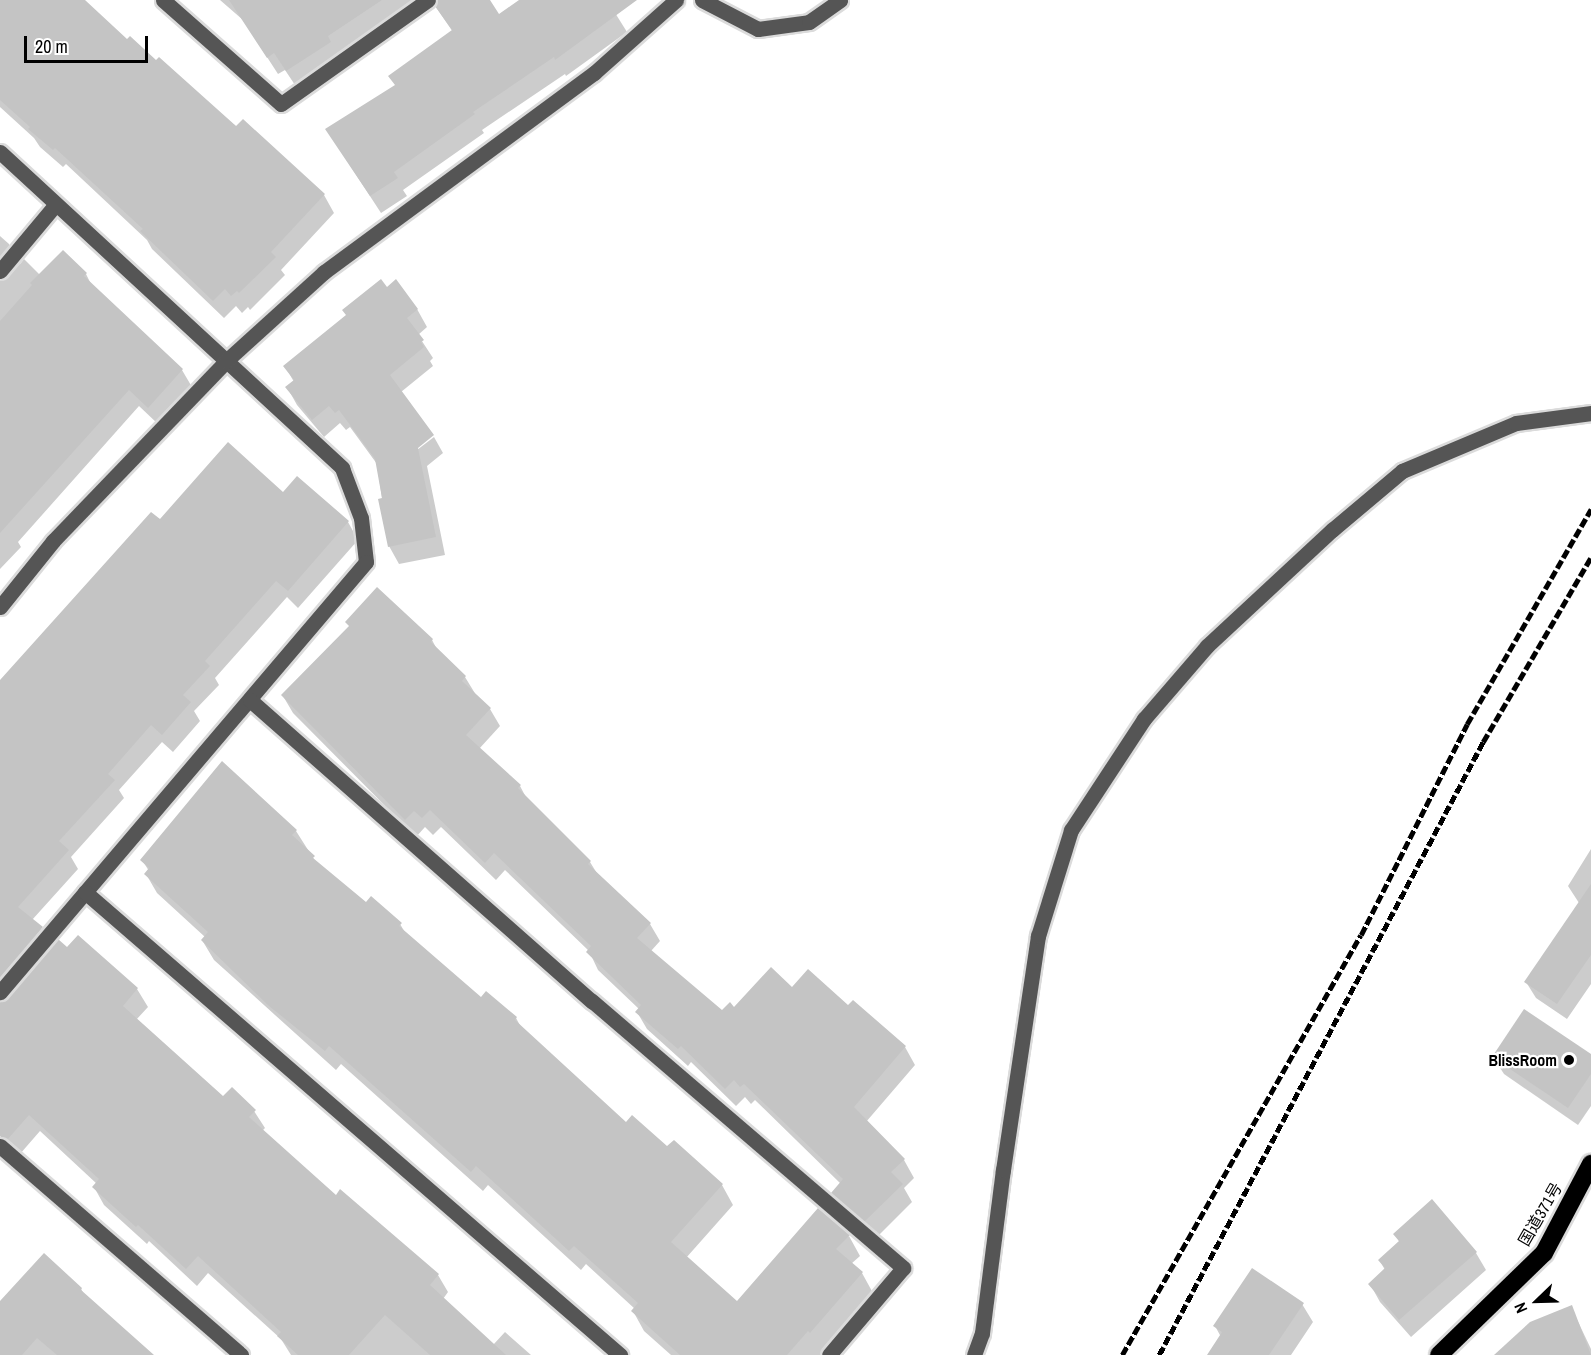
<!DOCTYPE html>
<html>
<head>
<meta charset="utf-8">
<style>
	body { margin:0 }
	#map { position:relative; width:1591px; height:1355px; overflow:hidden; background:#fff; font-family:"Archivo Narrow","Noto Sans JP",sans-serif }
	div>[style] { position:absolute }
	.shadow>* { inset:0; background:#0003 }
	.building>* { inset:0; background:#c4c4c4 }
	.roads { filter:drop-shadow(2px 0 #dbdbdb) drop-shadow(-2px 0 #dbdbdb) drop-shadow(0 2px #dbdbdb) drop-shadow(0 -2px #dbdbdb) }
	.minor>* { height:15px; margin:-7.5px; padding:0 7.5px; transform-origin:7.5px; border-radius:7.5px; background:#555 }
	.highway>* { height:18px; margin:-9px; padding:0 9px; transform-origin:9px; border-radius:9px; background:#000 }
	.rail>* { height:4.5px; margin-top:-2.25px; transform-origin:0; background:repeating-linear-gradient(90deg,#000 0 9px,transparent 0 12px) }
	.dots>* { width:16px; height:16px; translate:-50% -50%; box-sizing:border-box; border:3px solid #fff; border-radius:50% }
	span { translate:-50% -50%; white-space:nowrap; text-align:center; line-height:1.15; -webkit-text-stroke:4.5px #fff; paint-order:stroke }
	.poi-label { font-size:16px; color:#000; font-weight:700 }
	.right { translate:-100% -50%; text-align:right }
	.street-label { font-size:16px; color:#000 }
	.north { position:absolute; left:1507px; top:1271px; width:60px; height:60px; -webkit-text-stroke:4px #fff; paint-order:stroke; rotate:247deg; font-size:16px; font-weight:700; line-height:24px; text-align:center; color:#000 }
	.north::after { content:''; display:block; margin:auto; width:21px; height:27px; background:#000; clip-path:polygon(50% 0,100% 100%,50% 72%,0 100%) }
	.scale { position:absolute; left:24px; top:36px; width:124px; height:27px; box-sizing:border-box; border:3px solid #000; border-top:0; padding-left:8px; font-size:18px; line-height:21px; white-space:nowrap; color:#000; -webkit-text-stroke:4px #fff; paint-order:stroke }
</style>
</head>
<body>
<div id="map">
	<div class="shadow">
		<div style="clip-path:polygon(0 0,81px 0,127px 41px,324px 195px,334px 213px,281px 270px,285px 275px,250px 310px,248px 307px,242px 313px,236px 306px,224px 318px,152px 249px,147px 240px,66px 164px,63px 167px,40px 147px,34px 138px,0 107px)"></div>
		<div style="clip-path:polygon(220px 0,419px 0,337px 54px,340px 60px,297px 88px,285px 70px,278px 74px,243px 20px)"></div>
		<div style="clip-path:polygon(431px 0,482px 0,499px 16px,521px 0,607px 0,627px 32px,566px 76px,565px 74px,482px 130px,484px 133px,403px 190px,407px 196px,381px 213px,327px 130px,396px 86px,390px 76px,453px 32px)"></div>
		<div style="clip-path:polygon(0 236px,9px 244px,20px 264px,24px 259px,40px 275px,86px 274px,92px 286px,182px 370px,192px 387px,159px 425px,139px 406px,18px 542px,21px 547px,0 569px)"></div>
		<div style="clip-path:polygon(387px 289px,417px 309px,427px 327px,418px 335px,433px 358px,430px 361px,433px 366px,401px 392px,411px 451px,413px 453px,434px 437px,443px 453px,427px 466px,445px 555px,399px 564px,389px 546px,377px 464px,350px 427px,346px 430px,340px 423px,324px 437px,297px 405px,287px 387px,294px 382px,285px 366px)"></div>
		<div style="clip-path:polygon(283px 494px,348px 522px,358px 540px,298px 608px,287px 597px,215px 678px,219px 685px,194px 711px,200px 721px,173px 752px,162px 742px,119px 790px,124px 798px,71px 857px,78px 869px,32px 920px,41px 928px,53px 947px,67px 949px,137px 989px,148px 1007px,136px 1020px,224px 1098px,254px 1111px,265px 1128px,262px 1131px,336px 1197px,438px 1275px,448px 1292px,443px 1299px,493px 1345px,505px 1332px,531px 1355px,291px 1355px,281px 1339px,208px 1273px,197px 1286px,149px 1241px,147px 1244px,104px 1205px,94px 1187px,97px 1184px,40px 1131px,20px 1154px,0 1136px,0 683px,160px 521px)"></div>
		<div style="clip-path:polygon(377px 589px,432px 640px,439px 653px,465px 677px,476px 695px,490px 709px,500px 726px,479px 749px,520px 786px,528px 801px,590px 862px,598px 875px,650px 924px,660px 941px,651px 951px,722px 1012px,792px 989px,848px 1007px,853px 1002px,905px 1047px,915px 1065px,866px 1122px,904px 1160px,914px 1178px,904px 1188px,912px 1202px,875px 1239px,843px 1211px,833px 1193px,841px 1184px,755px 1100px,751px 1104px,745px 1097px,736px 1106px,691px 1062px,688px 1066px,647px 1029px,637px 1012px,639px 1009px,598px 970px,589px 951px,505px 870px,496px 880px,441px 827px,433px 835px,425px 827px,416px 837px,293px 713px,283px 696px,350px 627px)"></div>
		<div style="clip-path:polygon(222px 764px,296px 831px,317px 864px,366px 904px,400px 924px,406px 934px,481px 999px,486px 993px,516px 1018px,522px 1029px,627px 1124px,667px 1149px,674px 1142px,722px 1185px,733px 1205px,686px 1258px,737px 1303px,849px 1236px,860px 1256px,851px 1264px,862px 1273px,873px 1293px,835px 1355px,671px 1355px,644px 1331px,633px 1311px,635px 1309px,586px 1264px,581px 1270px,488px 1185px,483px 1191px,341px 1064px,336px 1070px,214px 960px,202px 940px,205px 937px,157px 893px,146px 874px,149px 871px,142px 860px)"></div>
		<div style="clip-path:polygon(1591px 849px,1591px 984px,1567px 1019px,1536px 998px,1526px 982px,1579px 903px,1568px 886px)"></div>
		<div style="clip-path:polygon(1591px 1056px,1591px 1106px,1578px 1125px,1504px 1074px,1493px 1057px)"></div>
		<div style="clip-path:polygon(1395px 1234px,1476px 1253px,1486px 1270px,1411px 1337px,1380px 1302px,1370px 1284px,1385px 1270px,1380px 1261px,1400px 1243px)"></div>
		<div style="clip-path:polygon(81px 1289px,85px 1296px,151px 1355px,0 1355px,0 1304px)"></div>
		<div style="clip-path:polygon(1302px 1304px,1313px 1322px,1291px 1355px,1208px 1355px,1221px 1337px,1215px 1326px)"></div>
		<div style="clip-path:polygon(1571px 1307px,1591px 1349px,1591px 1355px,1496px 1355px)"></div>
	</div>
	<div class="building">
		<div style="clip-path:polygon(0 0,85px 0,127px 39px,130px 36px,156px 60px,159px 57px,236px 126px,243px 119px,325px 194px,271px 252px,276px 257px,239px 293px,237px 291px,231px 296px,225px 289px,213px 301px,140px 231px,143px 229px,55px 148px,53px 150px,28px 129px,30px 127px,0 100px)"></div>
		<div style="clip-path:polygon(229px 0,382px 0,328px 36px,331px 42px,286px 71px,274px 53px,267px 58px)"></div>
		<div style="clip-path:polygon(438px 0,490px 0,499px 14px,519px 0,637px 0,555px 60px,554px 57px,473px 112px,475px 114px,394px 172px,398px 178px,370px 196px,325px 129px,395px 85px,388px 76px,452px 30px,435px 6px)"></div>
		<div style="clip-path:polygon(63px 250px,87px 273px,84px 276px,183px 369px,148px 408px,129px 390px,0 533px,0 321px,32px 285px,30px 283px)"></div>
		<div style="clip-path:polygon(381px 279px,387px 287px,396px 279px,418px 309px,407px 318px,424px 340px,421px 342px,424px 347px,390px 375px,434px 435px,418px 448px,436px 537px,388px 547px,378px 499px,382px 498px,375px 459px,339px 410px,335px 413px,329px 406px,312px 420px,285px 387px,294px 380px,283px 366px,346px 315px,342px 310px)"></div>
		<div style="clip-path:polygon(228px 442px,283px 492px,297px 476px,349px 521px,288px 591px,276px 581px,205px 661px,210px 666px,183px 695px,191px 702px,162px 735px,151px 725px,108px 774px,115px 780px,59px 841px,69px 850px,18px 907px,43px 927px,0 977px,0 680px,151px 512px,160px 519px)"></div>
		<div style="clip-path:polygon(377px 587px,433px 639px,431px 642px,466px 676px,462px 681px,491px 708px,466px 735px,521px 785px,518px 788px,591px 861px,588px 864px,651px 923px,637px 938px,722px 1010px,730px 1002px,734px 1007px,771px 967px,792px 987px,808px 969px,848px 1005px,853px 1000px,906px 1046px,854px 1107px,905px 1159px,891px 1172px,903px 1184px,864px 1222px,831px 1193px,843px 1179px,744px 1084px,740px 1087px,734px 1080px,725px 1089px,681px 1046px,678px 1049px,635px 1012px,641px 1005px,586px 952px,591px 946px,494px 853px,485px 863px,430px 810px,422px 818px,414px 811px,405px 820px,281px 695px,349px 626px,345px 622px)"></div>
		<div style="clip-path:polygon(222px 761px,297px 830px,292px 835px,315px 856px,313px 858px,366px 902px,371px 896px,402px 923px,399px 926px,481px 997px,486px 991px,517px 1017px,515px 1020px,626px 1122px,632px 1115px,667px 1146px,674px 1140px,723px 1184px,671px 1242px,737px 1301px,818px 1208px,850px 1235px,836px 1249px,863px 1272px,810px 1333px,808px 1331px,787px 1355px,680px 1355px,631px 1311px,638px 1303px,574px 1246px,569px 1251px,476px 1166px,471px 1172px,329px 1046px,325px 1051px,269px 1006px,201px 940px,208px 932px,144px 874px,149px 868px,140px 860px)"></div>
		<div style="clip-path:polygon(1591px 884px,1591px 955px,1557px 1004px,1524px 982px)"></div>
		<div style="clip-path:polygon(78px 935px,138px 988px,123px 1006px,223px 1096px,232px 1087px,256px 1110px,249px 1117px,336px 1195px,340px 1189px,439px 1274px,430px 1285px,506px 1355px,430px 1355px,385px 1315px,349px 1355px,298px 1355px,277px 1336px,281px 1332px,198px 1256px,186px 1269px,138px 1225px,136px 1227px,92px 1187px,99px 1179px,29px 1115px,7px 1140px,0 1136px,0 1002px,7px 998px,58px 939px,67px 947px)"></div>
		<div style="clip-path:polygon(1524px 1009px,1591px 1054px,1591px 1074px,1568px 1108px,1492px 1057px)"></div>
		<div style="clip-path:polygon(1432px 1199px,1477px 1252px,1399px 1320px,1368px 1284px,1385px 1268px,1378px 1260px,1399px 1241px,1393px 1234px)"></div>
		<div style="clip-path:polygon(44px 1253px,82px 1288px,81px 1290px,154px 1355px,57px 1355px,37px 1338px,22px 1355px,0 1355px,0 1301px)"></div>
		<div style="clip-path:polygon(1252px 1268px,1304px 1303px,1269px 1355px,1207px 1355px,1222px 1332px,1213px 1326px)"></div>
		<div style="clip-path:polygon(1572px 1305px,1591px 1355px,1494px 1355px,1530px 1322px)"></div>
	</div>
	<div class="roads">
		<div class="minor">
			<div style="left:163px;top:0;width:157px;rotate:41.4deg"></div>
			<div style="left:281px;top:104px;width:180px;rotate:-35.3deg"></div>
			<div style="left:702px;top:0;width:63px;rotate:27.4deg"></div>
			<div style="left:758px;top:29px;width:51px;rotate:-7.8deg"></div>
			<div style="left:809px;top:22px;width:38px;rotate:-35deg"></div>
			<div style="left:0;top:152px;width:466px;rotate:42.7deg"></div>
			<div style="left:342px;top:468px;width:53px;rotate:69.2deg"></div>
			<div style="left:361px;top:518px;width:44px;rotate:83.5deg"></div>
			<div style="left:366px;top:562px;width:565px;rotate:130.4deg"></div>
			<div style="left:0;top:271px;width:87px;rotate:-50.1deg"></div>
			<div style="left:0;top:607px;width:85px;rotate:-51.2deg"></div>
			<div style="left:53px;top:541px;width:250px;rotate:-46.1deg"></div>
			<div style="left:226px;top:361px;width:132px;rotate:-42.2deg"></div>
			<div style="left:324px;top:272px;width:335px;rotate:-36.4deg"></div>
			<div style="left:594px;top:73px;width:110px;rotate:-41.7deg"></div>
			<div style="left:250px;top:700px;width:456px;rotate:41.4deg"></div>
			<div style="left:592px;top:1001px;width:410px;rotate:40.6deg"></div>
			<div style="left:903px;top:1268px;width:114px;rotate:130.4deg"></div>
			<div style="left:85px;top:892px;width:708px;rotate:40.87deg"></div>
			<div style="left:0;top:1146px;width:319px;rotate:40.9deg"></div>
			<div style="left:974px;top:1355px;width:23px;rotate:-70deg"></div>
			<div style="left:982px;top:1333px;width:164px;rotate:-82.7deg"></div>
			<div style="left:1003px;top:1170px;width:237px;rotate:-81.5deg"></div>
			<div style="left:1038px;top:936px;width:111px;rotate:-72.7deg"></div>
			<div style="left:1071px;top:830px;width:133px;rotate:-56.7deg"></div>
			<div style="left:1144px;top:719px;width:96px;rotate:-49.2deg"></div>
			<div style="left:1207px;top:646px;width:171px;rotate:-42.9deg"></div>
			<div style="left:1332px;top:530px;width:92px;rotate:-40.1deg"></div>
			<div style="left:1402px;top:471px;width:124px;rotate:-22.8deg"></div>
			<div style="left:1516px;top:423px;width:76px;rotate:-7.6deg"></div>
		</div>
		<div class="highway">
			<div style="left:1439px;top:1355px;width:146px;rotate:-44.2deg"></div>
			<div style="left:1544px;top:1253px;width:101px;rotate:-62.2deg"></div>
		</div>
	</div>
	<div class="rail">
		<div style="left:1122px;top:1355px;width:483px;rotate:-60.4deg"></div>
		<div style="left:1361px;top:935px;width:236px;rotate:-63.3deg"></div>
		<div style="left:1467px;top:724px;width:248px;rotate:-60deg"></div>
		<div style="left:1159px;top:1355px;width:693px;rotate:-62.14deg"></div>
		<div style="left:1483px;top:742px;width:214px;rotate:-59.7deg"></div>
	</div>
	<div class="dots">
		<div style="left:1569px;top:1060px;background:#000"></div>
	</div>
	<div class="poi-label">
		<span class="right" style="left:1557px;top:1060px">BlissRoom</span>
	</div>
	<div class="street-label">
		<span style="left:1540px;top:1214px;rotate:-60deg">国道371号</span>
	</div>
	<div class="north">N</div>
	<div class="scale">20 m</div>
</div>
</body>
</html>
